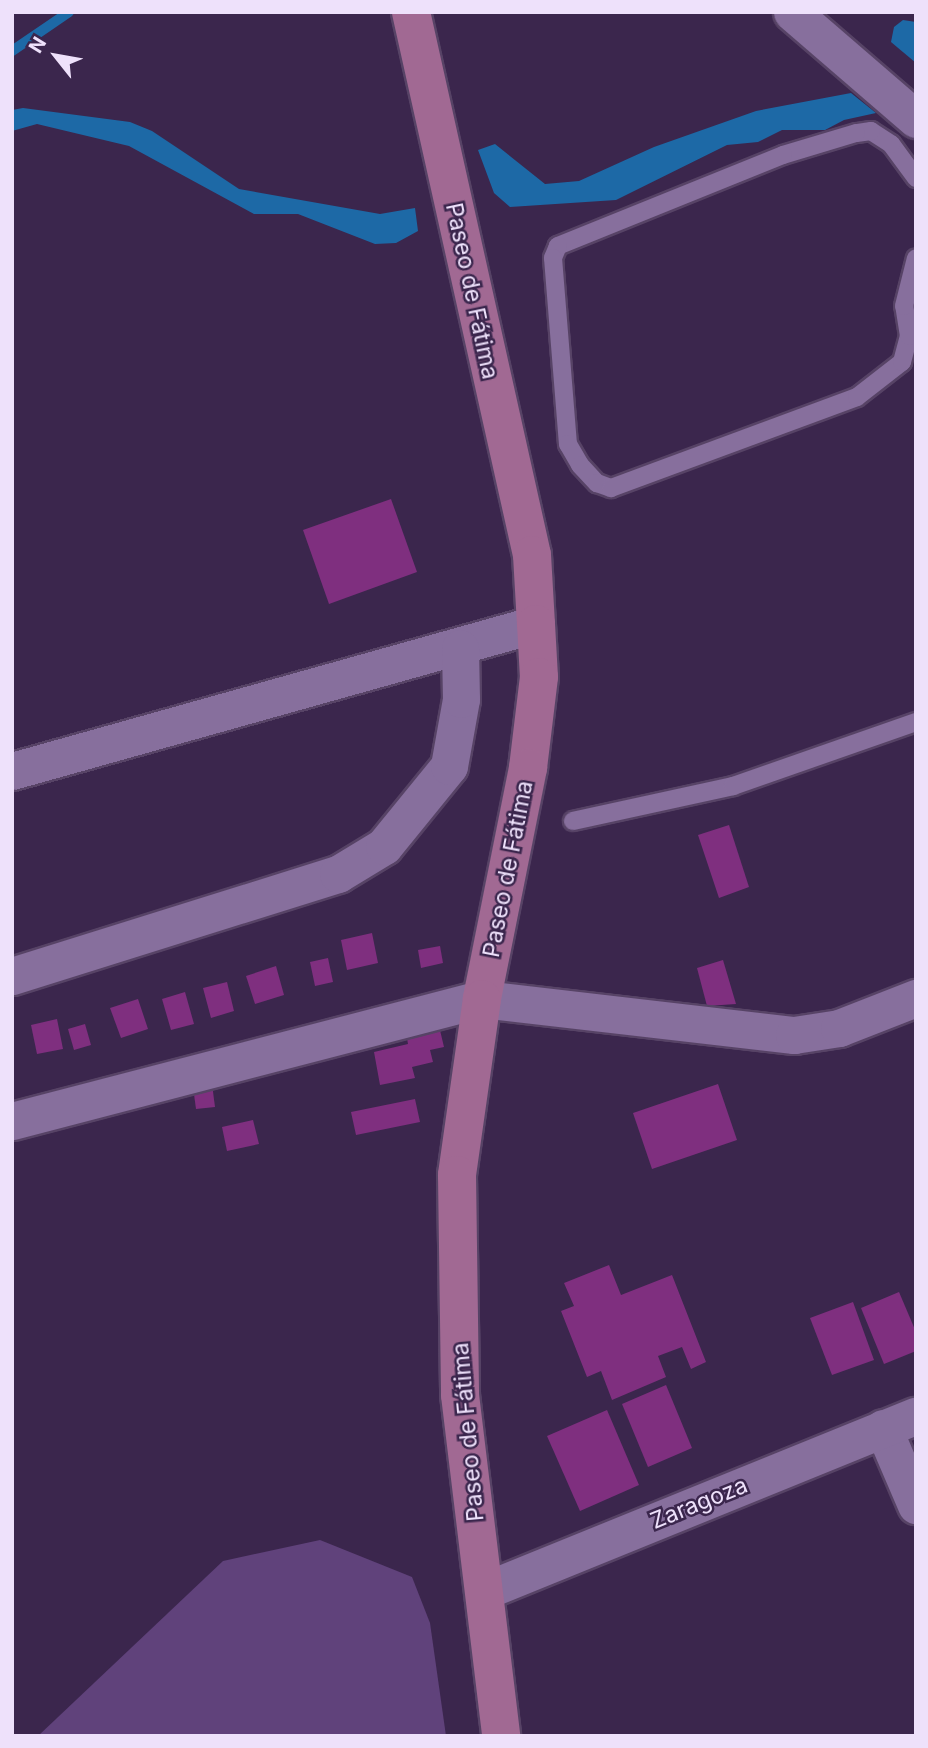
<!DOCTYPE html>
<html>
<head>
<meta charset="utf-8">
<style>
	body { margin:0 }
	#map { position:relative; width:928px; height:1748px; overflow:hidden; background:#3b264d; font-family:Inter,sans-serif }
	div>[style] { position:absolute }
	.green>* { inset:0; background:#60427b }
	.water>* { inset:0; background:#1d69a6 }
	.stream>* { height:10px; margin:-5px; padding:0 5px; transform-origin:5px; border-radius:5px; background:#1d69a6 }
	.building>* { inset:0; background:#7f2f7f }
	.roads { filter:drop-shadow(2px 0 #574366) drop-shadow(-2px 0 #574366) drop-shadow(0 2px #574366) drop-shadow(0 -2px #574366) }
	.lane>* { height:18px; margin:-9px; padding:0 9px; transform-origin:9px; border-radius:9px; background:#876f9d }
	.street>* { height:37px; margin:-18.5px; padding:0 18.5px; transform-origin:18.5px; border-radius:18.5px; background:#876f9d }
	.secondary>* { height:38px; margin:-19px; padding:0 19px; transform-origin:19px; border-radius:19px; background:#a16993 }
	span { translate:-50% -50%; white-space:nowrap; text-align:center; line-height:1.15; -webkit-text-stroke:5px #3b264d; paint-order:stroke }
	.street-label { font-size:23px; color:#eee1fb }
	.frame { position:absolute; inset:0; border:14px solid #eee1fb; pointer-events:none }
	.north { position:absolute; left:21px; top:21px; width:70px; height:70px; -webkit-text-stroke:5px #3b264d; paint-order:stroke; rotate:301deg; font-size:19px; font-weight:700; line-height:28px; text-align:center; color:#eee1fb }
	.north::after { content:''; display:block; margin:auto; width:24px; height:32px; background:#eee1fb; clip-path:polygon(50% 0,100% 100%,50% 72%,0 100%) }
</style>
</head>
<body>
<div id="map">
	<div class="green">
		<div style="clip-path:polygon(320px 1540px,412px 1577px,430px 1623px,446px 1736px,38px 1736px,223px 1561px)"></div>
	</div>
	<div class="water">
		<div style="clip-path:polygon(903px 20px,916px 22px,916px 63px,891px 42px,894px 27px)"></div>
		<div style="clip-path:polygon(851px 93px,876px 113px,844px 120px,825px 130px,782px 130px,758px 142px,727px 145px,616px 200px,510px 207px,494px 193px,478px 150px,495px 144px,545px 184px,579px 181px,654px 147px,756px 111px)"></div>
		<div style="clip-path:polygon(23px 108px,130px 122px,152px 131px,239px 189px,380px 214px,415px 208px,418px 231px,396px 243px,375px 244px,298px 214px,254px 214px,129px 146px,37px 124px,12px 131px,12px 110px)"></div>
	</div>
	<div class="stream">
		<div style="left:12px;top:51px;width:69px;rotate:-34.4deg"></div>
	</div>
	<div class="building">
		<div style="clip-path:polygon(391px 499px,417px 572px,329px 604px,303px 530px)"></div>
		<div style="clip-path:polygon(729px 825px,749px 887px,719px 898px,698px 835px)"></div>
		<div style="clip-path:polygon(372px 933px,378px 963px,347px 970px,341px 940px)"></div>
		<div style="clip-path:polygon(440px 946px,443px 963px,421px 968px,418px 950px)"></div>
		<div style="clip-path:polygon(328px 958px,333px 982px,315px 986px,310px 962px)"></div>
		<div style="clip-path:polygon(723px 960px,736px 1004px,707px 1006px,697px 968px)"></div>
		<div style="clip-path:polygon(276px 966px,284px 995px,255px 1004px,246px 976px)"></div>
		<div style="clip-path:polygon(227px 982px,234px 1011px,211px 1018px,203px 988px)"></div>
		<div style="clip-path:polygon(185px 992px,194px 1024px,171px 1030px,162px 999px)"></div>
		<div style="clip-path:polygon(138px 999px,148px 1029px,121px 1038px,110px 1008px)"></div>
		<div style="clip-path:polygon(57px 1019px,63px 1049px,37px 1054px,31px 1025px)"></div>
		<div style="clip-path:polygon(85px 1024px,91px 1045px,74px 1050px,68px 1029px)"></div>
		<div style="clip-path:polygon(439px 1026px,444px 1047px,430px 1050px,433px 1062px,412px 1067px,415px 1078px,380px 1085px,374px 1052px,408px 1044px,406px 1033px)"></div>
		<div style="clip-path:polygon(212px 1084px,215px 1107px,196px 1109px,193px 1087px)"></div>
		<div style="clip-path:polygon(718px 1084px,737px 1140px,652px 1169px,633px 1113px)"></div>
		<div style="clip-path:polygon(415px 1099px,420px 1122px,356px 1135px,351px 1112px)"></div>
		<div style="clip-path:polygon(253px 1120px,259px 1144px,227px 1151px,222px 1127px)"></div>
		<div style="clip-path:polygon(609px 1265px,621px 1295px,672px 1275px,706px 1362px,691px 1369px,682px 1347px,658px 1356px,666px 1377px,612px 1400px,601px 1371px,587px 1377px,561px 1311px,574px 1306px,564px 1283px)"></div>
		<div style="clip-path:polygon(899px 1292px,916px 1332px,916px 1351px,884px 1364px,861px 1308px)"></div>
		<div style="clip-path:polygon(853px 1302px,874px 1360px,832px 1375px,810px 1318px)"></div>
		<div style="clip-path:polygon(666px 1385px,692px 1448px,648px 1467px,622px 1404px)"></div>
		<div style="clip-path:polygon(607px 1410px,639px 1485px,580px 1511px,547px 1436px)"></div>
	</div>
	<div class="roads">
		<div class="lane">
			<div style="left:916px;top:178px;width:42px;rotate:-126.3deg"></div>
			<div style="left:891px;top:144px;width:24px;rotate:-147deg"></div>
			<div style="left:871px;top:131px;width:15px;rotate:172deg"></div>
			<div style="left:856px;top:133px;width:76px;rotate:163.2deg"></div>
			<div style="left:783px;top:155px;width:243px;rotate:158deg"></div>
			<div style="left:558px;top:246px;width:13px;rotate:113deg"></div>
			<div style="left:553px;top:258px;width:187px;rotate:85.4deg"></div>
			<div style="left:568px;top:444px;width:24px;rotate:60deg"></div>
			<div style="left:580px;top:465px;width:25px;rotate:47deg"></div>
			<div style="left:597px;top:483px;width:15px;rotate:20deg"></div>
			<div style="left:611px;top:488px;width:262px;rotate:-20.3deg"></div>
			<div style="left:857px;top:397px;width:57px;rotate:-37.9deg"></div>
			<div style="left:902px;top:362px;width:27px;rotate:-75deg"></div>
			<div style="left:909px;top:336px;width:30px;rotate:-99deg"></div>
			<div style="left:904px;top:306px;width:49px;rotate:-76deg"></div>
			<div style="left:573px;top:821px;width:164px;rotate:-12.3deg"></div>
			<div style="left:733px;top:786px;width:194px;rotate:-19.3deg"></div>
		</div>
		<div class="street">
			<div style="left:792px;top:12px;width:164px;rotate:40.8deg"></div>
			<div style="left:12px;top:771px;width:544px;rotate:-15.67deg"></div>
			<div style="left:12px;top:976px;width:342px;rotate:-17.4deg"></div>
			<div style="left:338px;top:874px;width:54px;rotate:-31.3deg"></div>
			<div style="left:384px;top:846px;width:103px;rotate:-50.9deg"></div>
			<div style="left:449px;top:766px;width:68px;rotate:-79.8deg"></div>
			<div style="left:461px;top:699px;width:51px;rotate:-91.1deg"></div>
			<div style="left:12px;top:1121px;width:486px;rotate:-14.6deg"></div>
			<div style="left:482px;top:999px;width:314px;rotate:6.6deg"></div>
			<div style="left:794px;top:1035px;width:46px;rotate:-8.8deg"></div>
			<div style="left:839px;top:1028px;width:83px;rotate:-21.3deg"></div>
			<div style="left:883px;top:1428px;width:84px;rotate:66.8deg"></div>
			<div style="left:484px;top:1591px;width:466px;rotate:-22.1deg"></div>
		</div>
		<div class="secondary">
			<div style="left:411px;top:12px;width:556px;rotate:77.44deg"></div>
			<div style="left:532px;top:555px;width:69px;rotate:86.7deg"></div>
			<div style="left:536px;top:624px;width:53px;rotate:86.8deg"></div>
			<div style="left:539px;top:677px;width:92px;rotate:96.9deg"></div>
			<div style="left:528px;top:768px;width:236px;rotate:101.3deg"></div>
			<div style="left:482px;top:999px;width:178px;rotate:98.1deg"></div>
			<div style="left:457px;top:1175px;width:220px;rotate:89.2deg"></div>
			<div style="left:460px;top:1395px;width:343px;rotate:83.1deg"></div>
		</div>
	</div>
	<div class="street-label">
		<span style="left:472px;top:291px;rotate:78deg">Paseo de Fátima</span>
		<span style="left:508px;top:869px;rotate:-79deg">Paseo de Fátima</span>
		<span style="left:468px;top:1432px;rotate:-95deg">Paseo de Fátima</span>
		<span style="left:699px;top:1503px;rotate:-22deg">Zaragoza</span>
	</div>
	<div class="frame"></div>
	<div class="north">N</div>
</div>
</body>
</html>
